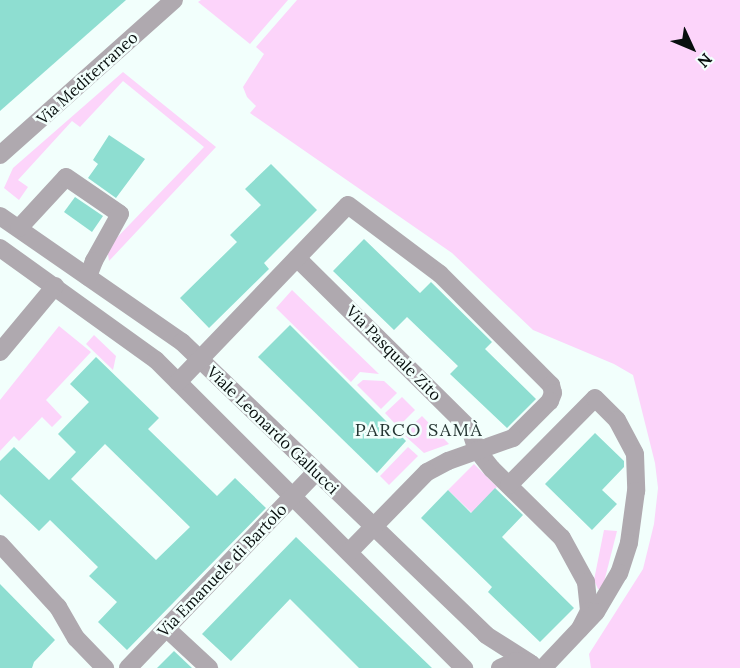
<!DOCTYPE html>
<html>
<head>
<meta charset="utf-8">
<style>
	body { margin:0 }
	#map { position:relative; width:740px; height:668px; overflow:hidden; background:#f2fffc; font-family:Lora,serif }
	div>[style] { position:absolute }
	.green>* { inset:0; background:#fcd4fa }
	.building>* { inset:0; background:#8eded1 }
	.minor>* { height:18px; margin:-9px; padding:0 9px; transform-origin:9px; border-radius:9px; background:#afa9af }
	span { translate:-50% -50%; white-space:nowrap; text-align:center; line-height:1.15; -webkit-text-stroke:5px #f2fffc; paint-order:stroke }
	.street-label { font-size:16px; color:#080f0e }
	.neighbourhood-label { font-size:18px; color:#243532; letter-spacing:1.5px }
	.north { position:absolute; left:662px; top:18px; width:60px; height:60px; -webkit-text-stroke:4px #f2fffc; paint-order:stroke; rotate:134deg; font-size:16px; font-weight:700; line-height:24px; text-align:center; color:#080f0e }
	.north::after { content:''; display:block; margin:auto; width:21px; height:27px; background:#080f0e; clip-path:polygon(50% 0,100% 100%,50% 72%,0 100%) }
</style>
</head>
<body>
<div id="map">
	<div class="green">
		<div style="clip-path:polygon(201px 0,288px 0,250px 44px,198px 2px)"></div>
		<div style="clip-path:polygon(297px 0,740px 0,740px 668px,591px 668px,589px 654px,643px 569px,654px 524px,658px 488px,655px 463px,633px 375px,614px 364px,533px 330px,452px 253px,250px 113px,256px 106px,247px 97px,243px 87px,264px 54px,256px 47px)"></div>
		<div style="clip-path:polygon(123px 72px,216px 147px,109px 261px,107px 248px,204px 147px,123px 81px,80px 127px,72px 121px,18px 180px,28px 187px,19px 200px,4px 188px,13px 168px)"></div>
		<div style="clip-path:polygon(292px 290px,379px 374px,360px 372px,351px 382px,276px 308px)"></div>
		<div style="clip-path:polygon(59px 326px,91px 352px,46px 400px,62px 417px,52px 427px,42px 417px,19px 441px,14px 436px,0 451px,0 400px)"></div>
		<div style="clip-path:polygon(94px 335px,116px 356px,113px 370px,86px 344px)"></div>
		<div style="clip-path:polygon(363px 380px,384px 381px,397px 393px,381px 409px,357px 385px)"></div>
		<div style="clip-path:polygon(402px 397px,415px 410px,398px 427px,385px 413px)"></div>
		<div style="clip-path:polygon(422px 416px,449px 444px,424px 453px,403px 434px)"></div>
		<div style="clip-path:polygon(408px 447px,418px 456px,389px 485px,380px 476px)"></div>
		<div style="clip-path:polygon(474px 464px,497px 487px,472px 513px,448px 490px)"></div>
		<div style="clip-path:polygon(604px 530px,617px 531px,602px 590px,598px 589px,594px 580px)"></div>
	</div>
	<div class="building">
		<div style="clip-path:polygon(0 0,126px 0,0 111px)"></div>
		<div style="clip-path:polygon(109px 135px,145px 159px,116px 198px,88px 178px,98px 164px,93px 160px)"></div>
		<div style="clip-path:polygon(271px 164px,317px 210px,264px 263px,269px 269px,209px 328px,180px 298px,237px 242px,230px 235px,261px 205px,245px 189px)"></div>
		<div style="clip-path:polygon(75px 197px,103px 216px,92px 232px,64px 212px)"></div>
		<div style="clip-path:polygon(364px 239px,420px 293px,431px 282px,492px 342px,485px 349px,536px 399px,507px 428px,450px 374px,458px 366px,407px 317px,394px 330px,333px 271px)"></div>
		<div style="clip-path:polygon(290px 325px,406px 441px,377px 473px,258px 357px)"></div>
		<div style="clip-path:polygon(evenodd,96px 357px,159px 418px,148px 429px,217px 496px,235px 478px,266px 508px,127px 650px,98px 622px,117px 602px,89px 576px,98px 567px,50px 520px,39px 531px,0 494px,0 461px,14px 447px,49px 480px,76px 452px,58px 434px,89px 402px,70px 384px,96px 357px,105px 444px,190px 527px,156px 560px,71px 479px,105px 444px)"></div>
		<div style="clip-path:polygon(595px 433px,624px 461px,624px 467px,602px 490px,617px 504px,592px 530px,545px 484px)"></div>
		<div style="clip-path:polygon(495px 488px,523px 515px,502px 537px,574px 608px,540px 642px,488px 592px,492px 587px,421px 518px,448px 490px,471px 513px)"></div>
		<div style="clip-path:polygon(296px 537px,432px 668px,359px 668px,290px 599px,231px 661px,202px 634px)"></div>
		<div style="clip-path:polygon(0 584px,55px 640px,34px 662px,32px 668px,0 668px)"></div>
		<div style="clip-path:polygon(174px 651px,192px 668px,157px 668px)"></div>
	</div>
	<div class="minor">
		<div style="left:0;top:155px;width:233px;rotate:-41.7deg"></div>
		<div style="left:0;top:216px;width:221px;rotate:34.7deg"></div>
		<div style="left:182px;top:342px;width:422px;rotate:43.9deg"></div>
		<div style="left:486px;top:635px;width:52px;rotate:32.5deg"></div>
		<div style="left:19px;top:228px;width:69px;rotate:-47.3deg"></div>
		<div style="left:66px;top:177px;width:65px;rotate:34.4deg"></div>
		<div style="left:120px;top:214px;width:54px;rotate:119deg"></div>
		<div style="left:94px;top:261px;width:17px;rotate:111deg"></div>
		<div style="left:0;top:248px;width:192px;rotate:35.7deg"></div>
		<div style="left:156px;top:360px;width:436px;rotate:45deg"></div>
		<div style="left:297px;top:258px;width:243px;rotate:44.7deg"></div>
		<div style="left:470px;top:429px;width:22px;rotate:72deg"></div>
		<div style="left:477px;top:450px;width:24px;rotate:52deg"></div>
		<div style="left:492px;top:469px;width:98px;rotate:44.6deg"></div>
		<div style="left:562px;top:538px;width:50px;rotate:61.4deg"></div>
		<div style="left:586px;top:582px;width:29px;rotate:84deg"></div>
		<div style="left:589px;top:611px;width:20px;rotate:117deg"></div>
		<div style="left:0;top:352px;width:86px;rotate:-50.2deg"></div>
		<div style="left:178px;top:382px;width:245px;rotate:-46.2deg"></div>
		<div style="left:348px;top:205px;width:115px;rotate:36.9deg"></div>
		<div style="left:440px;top:274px;width:157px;rotate:45deg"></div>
		<div style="left:551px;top:385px;width:8px;rotate:76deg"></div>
		<div style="left:553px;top:393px;width:9px;rotate:111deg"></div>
		<div style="left:550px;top:401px;width:52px;rotate:135deg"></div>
		<div style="left:513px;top:438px;width:69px;rotate:160.5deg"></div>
		<div style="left:448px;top:461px;width:24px;rotate:152deg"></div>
		<div style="left:427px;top:472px;width:112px;rotate:134.3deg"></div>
		<div style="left:509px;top:485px;width:122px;rotate:-45.3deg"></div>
		<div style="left:595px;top:398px;width:31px;rotate:45deg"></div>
		<div style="left:617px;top:420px;width:38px;rotate:62deg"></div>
		<div style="left:635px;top:454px;width:37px;rotate:88deg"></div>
		<div style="left:636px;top:491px;width:52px;rotate:97.7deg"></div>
		<div style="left:629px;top:543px;width:32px;rotate:108deg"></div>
		<div style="left:619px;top:573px;width:45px;rotate:120.5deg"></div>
		<div style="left:596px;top:612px;width:77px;rotate:133.4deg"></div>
		<div style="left:0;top:544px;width:86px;rotate:47.4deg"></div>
		<div style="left:58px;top:607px;width:36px;rotate:60deg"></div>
		<div style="left:76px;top:638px;width:42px;rotate:46deg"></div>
		<div style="left:166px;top:628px;width:59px;rotate:42.9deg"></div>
		<div style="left:128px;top:668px;width:272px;rotate:-46.2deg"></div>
		<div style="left:500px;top:668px;width:17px;rotate:-24deg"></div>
		<div style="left:516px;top:661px;width:16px;rotate:11deg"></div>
	</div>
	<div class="street-label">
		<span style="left:87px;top:78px;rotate:-42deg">Via Mediterraneo</span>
		<span style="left:394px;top:353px;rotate:45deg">Via Pasquale Zito</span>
		<span style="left:273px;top:430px;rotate:44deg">Viale Leonardo Gallucci</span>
		<span style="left:222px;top:570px;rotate:-46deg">Via Emanuele di Bartolo</span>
	</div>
	<div class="neighbourhood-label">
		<span style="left:419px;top:430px">PARCO SAMÀ</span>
	</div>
	<div class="north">N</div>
</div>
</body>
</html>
